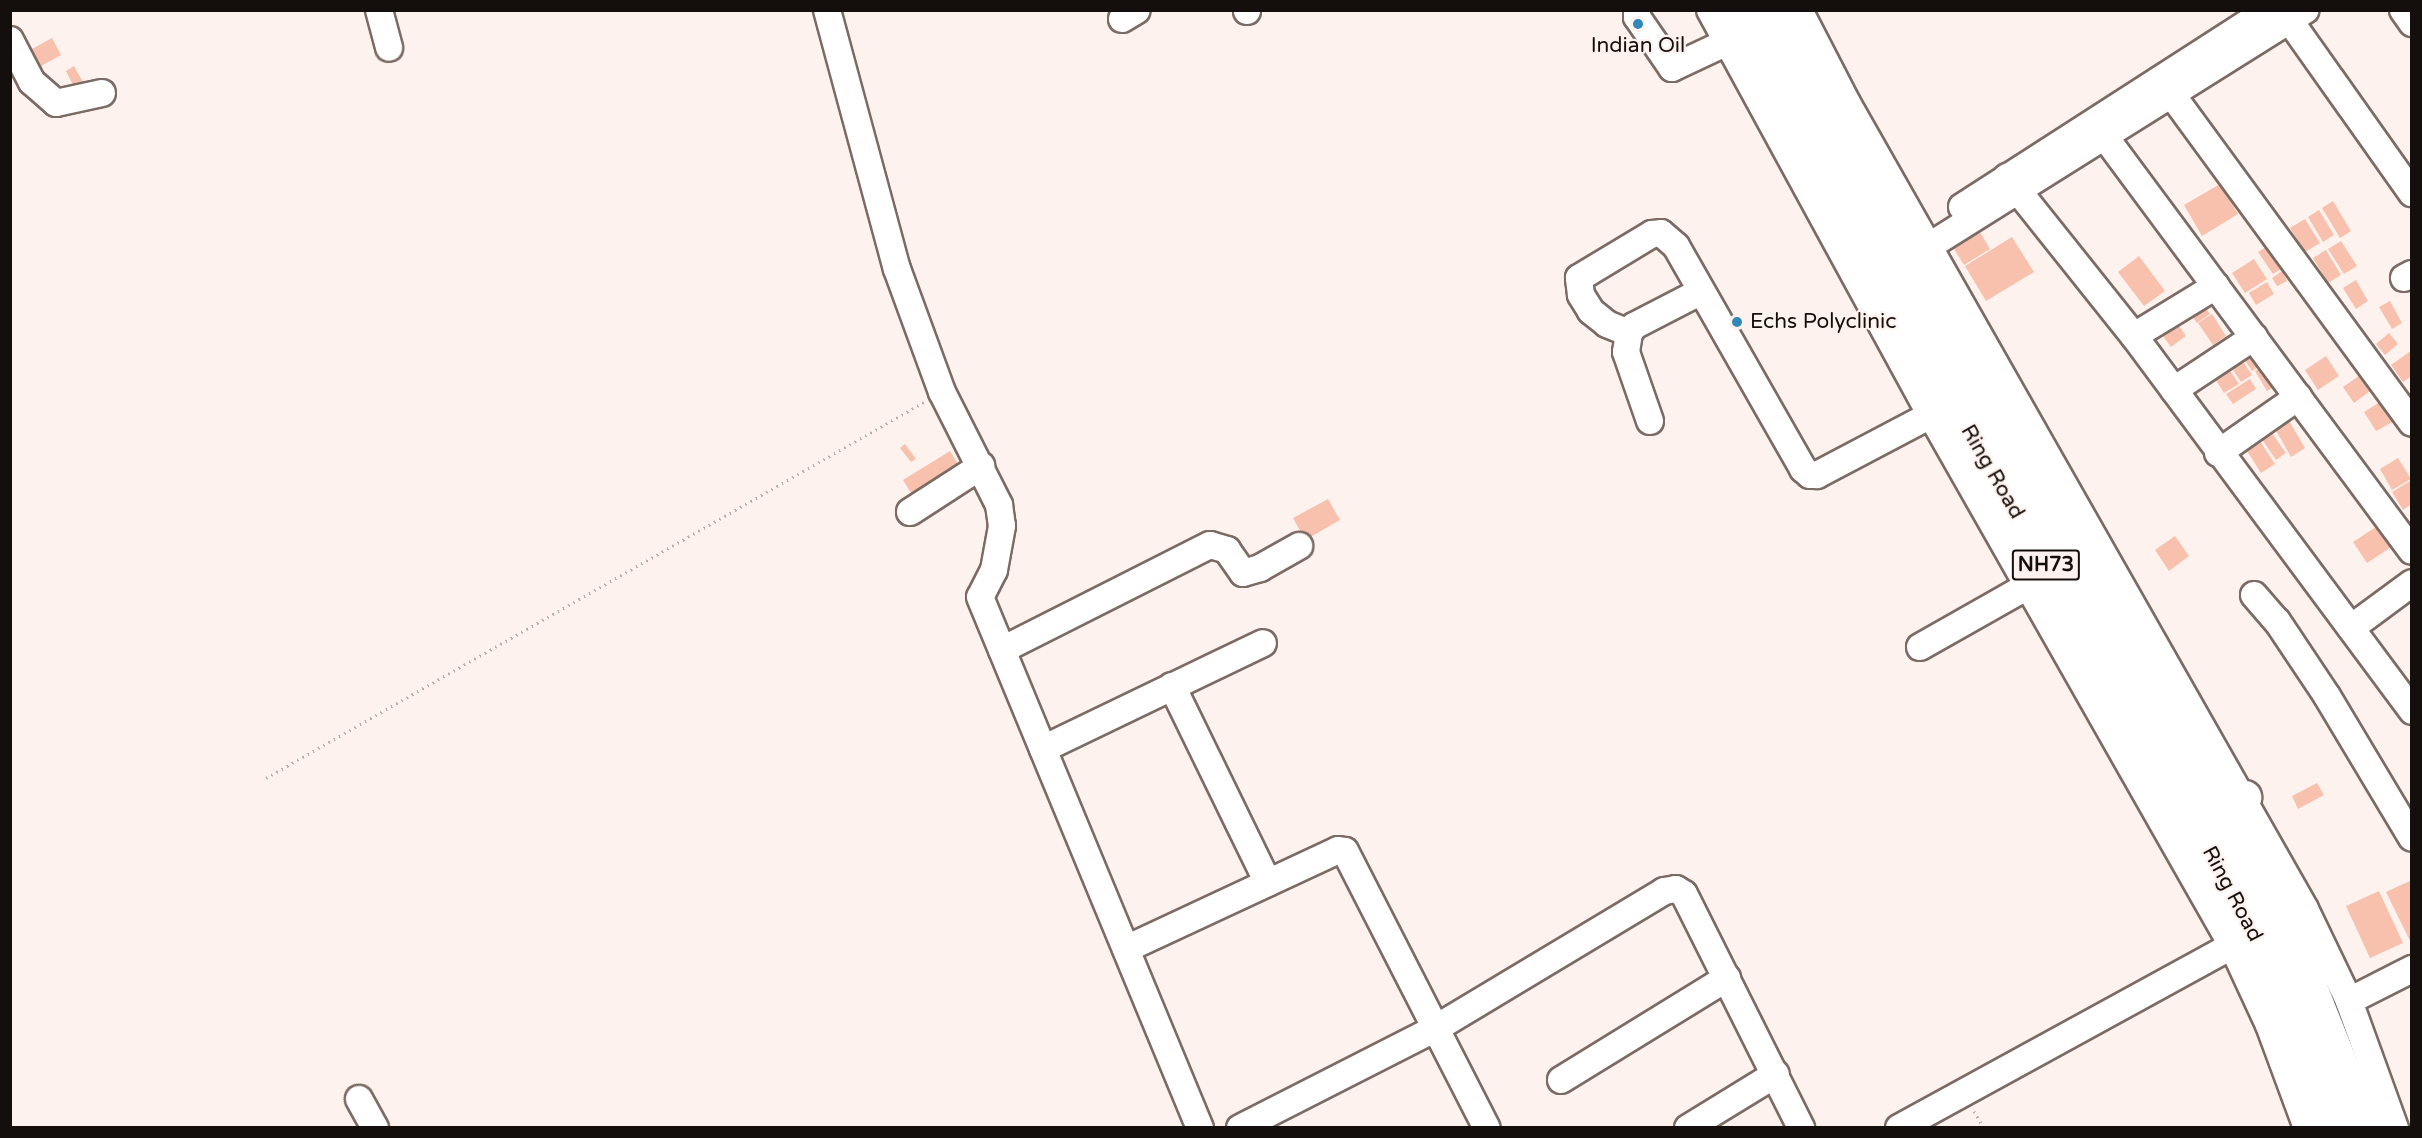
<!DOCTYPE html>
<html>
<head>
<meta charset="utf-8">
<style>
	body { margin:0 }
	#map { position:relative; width:2422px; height:1138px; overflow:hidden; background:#fdf2ed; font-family:"Varela Round",sans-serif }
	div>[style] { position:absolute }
	.building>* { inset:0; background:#f7c1ad }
	.path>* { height:3px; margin-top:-1.5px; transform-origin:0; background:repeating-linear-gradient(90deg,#b7ada9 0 1.5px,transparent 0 6px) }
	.roads { filter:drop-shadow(2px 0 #7c6b65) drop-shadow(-2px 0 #7c6b65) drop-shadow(0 2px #7c6b65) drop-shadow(0 -2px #7c6b65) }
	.minor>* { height:26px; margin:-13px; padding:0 13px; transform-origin:13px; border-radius:13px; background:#fff }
	.highway>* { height:33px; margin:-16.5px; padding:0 16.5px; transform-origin:16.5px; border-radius:16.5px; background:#fff }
	.dots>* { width:16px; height:16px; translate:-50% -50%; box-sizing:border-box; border:3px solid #fdf2ed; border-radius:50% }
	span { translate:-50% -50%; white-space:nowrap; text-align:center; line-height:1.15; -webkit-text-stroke:4.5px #fdf2ed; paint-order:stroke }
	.shield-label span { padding:2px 4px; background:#fdf2ed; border:2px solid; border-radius:4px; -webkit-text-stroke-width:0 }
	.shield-label { font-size:20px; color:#140e0c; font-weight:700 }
	.poi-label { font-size:21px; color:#140e0c }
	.left { translate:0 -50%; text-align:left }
	.street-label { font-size:21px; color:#140e0c }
	.frame { position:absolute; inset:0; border:12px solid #140e0c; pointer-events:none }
</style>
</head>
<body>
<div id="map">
	<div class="building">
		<div style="clip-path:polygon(52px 38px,61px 55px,41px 66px,32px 49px)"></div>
		<div style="clip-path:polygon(74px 66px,83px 82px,74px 87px,66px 71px)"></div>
		<div style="clip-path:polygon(2220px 184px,2238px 214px,2202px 236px,2184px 205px)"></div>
		<div style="clip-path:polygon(2333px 201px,2351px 231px,2340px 238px,2322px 208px)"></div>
		<div style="clip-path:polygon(2319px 210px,2334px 235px,2323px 242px,2308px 217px)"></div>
		<div style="clip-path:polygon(2305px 219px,2320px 243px,2305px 252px,2290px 228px)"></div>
		<div style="clip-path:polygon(1980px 232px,1990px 249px,1964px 265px,1954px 249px)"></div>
		<div style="clip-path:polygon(2012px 237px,2034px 272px,1986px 301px,1965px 266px)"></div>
		<div style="clip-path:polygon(2341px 241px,2357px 266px,2344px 274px,2328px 249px)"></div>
		<div style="clip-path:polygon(2272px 243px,2287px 265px,2273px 274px,2258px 252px)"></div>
		<div style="clip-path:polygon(2326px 250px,2341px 275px,2328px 283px,2313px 258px)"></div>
		<div style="clip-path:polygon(2139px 256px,2165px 291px,2144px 306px,2118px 272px)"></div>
		<div style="clip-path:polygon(2254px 259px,2267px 279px,2245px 293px,2232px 273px)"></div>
		<div style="clip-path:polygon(2282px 271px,2287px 281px,2277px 286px,2272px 278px)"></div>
		<div style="clip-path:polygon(2356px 280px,2368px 301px,2356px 309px,2343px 288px)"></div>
		<div style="clip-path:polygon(2267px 282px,2274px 294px,2256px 305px,2249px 293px)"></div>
		<div style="clip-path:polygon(2199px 299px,2210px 314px,2197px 323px,2186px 308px)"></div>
		<div style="clip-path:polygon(2390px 301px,2402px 323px,2392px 329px,2379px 307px)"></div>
		<div style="clip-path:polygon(2171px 314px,2186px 336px,2171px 347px,2155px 325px)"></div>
		<div style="clip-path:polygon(2212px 314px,2226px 336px,2213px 345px,2198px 323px)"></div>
		<div style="clip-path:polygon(2389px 333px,2398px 344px,2385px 355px,2376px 344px)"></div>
		<div style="clip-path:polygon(2253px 342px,2266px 362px,2252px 371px,2239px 351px)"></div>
		<div style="clip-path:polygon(2412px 350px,2412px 376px,2403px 382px,2391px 365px)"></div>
		<div style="clip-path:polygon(2236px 351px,2252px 375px,2241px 382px,2225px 358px)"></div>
		<div style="clip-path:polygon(2326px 356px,2339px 376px,2318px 390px,2305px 370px)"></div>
		<div style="clip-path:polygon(2223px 360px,2239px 384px,2224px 393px,2209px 369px)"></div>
		<div style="clip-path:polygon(2268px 363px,2280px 383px,2267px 391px,2255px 371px)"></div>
		<div style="clip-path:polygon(2366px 371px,2377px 386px,2354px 403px,2343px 387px)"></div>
		<div style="clip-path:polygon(2250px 379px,2256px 389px,2233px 404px,2226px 394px)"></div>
		<div style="clip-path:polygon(2388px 397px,2400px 418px,2376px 431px,2364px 412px)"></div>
		<div style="clip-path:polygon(2288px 419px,2305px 448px,2291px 457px,2274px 427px)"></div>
		<div style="clip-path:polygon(2269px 429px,2286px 453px,2276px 460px,2259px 435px)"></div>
		<div style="clip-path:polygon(2256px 435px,2275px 464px,2261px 473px,2242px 443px)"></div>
		<div style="clip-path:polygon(905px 444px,916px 459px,911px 462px,900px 448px)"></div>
		<div style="clip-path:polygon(950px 451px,965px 475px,918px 504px,903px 480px)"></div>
		<div style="clip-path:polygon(2398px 458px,2411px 479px,2392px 490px,2380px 469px)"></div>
		<div style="clip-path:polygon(2412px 480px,2412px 504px,2403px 510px,2392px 492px)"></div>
		<div style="clip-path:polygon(1328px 499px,1340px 520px,1305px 540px,1293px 518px)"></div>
		<div style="clip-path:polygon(2382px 523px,2396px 544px,2367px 563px,2353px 542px)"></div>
		<div style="clip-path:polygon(2175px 536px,2189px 556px,2169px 571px,2155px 550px)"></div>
		<div style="clip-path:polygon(2317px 783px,2324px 795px,2298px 809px,2292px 796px)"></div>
		<div style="clip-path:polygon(2412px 880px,2412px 945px,2386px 892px)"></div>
		<div style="clip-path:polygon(2379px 891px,2403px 943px,2370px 958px,2346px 906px)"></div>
	</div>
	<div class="path">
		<div style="left:266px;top:778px;width:758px;rotate:-29.74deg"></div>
		<div style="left:1974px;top:1111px;width:20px;rotate:60deg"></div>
	</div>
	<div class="roads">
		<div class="minor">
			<div style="left:379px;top:10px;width:39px;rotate:75deg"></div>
			<div style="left:827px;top:10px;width:268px;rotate:74.9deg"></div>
			<div style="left:897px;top:269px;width:131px;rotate:69.9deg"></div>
			<div style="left:942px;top:392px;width:127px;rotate:63.2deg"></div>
			<div style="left:999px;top:505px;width:21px;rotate:82deg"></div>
			<div style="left:1002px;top:526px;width:45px;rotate:100.3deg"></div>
			<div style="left:994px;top:570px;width:30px;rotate:117deg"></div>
			<div style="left:980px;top:597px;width:575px;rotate:67.5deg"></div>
			<div style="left:1247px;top:10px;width:1px;rotate:90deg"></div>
			<div style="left:1637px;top:10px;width:7px;rotate:90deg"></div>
			<div style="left:1637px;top:17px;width:62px;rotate:55.5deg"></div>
			<div style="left:1672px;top:68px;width:77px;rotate:-25.2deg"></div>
			<div style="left:1710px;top:10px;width:461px;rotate:61.4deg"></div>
			<div style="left:1931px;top:415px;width:610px;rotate:60.41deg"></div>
			<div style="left:2232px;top:945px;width:88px;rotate:65.2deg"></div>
			<div style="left:2269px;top:1025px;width:110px;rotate:69.7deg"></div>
			<div style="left:1799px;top:10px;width:105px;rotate:62.7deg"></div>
			<div style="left:1847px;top:103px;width:927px;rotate:60.39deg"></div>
			<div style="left:2305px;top:909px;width:102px;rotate:64.4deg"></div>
			<div style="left:2349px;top:1001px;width:135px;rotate:70.1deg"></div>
			<div style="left:2403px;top:10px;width:16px;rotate:55deg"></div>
			<div style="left:1122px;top:19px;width:17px;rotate:-31deg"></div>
			<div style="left:2290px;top:21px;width:211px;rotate:54.7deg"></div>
			<div style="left:10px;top:40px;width:47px;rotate:62.4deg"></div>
			<div style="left:32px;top:82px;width:32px;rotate:41deg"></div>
			<div style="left:56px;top:103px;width:47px;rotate:-12.3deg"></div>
			<div style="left:2172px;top:95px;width:406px;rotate:53.8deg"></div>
			<div style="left:2105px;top:137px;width:515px;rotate:53.44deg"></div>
			<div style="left:2007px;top:177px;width:203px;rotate:51.4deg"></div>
			<div style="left:2134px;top:336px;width:467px;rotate:53.4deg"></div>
			<div style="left:1962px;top:207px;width:364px;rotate:-32.8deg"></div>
			<div style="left:1915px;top:255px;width:461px;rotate:-32.1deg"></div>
			<div style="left:2404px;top:278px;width:9px;rotate:-27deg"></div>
			<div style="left:1629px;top:333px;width:24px;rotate:-158deg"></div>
			<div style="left:1607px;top:324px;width:21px;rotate:-141deg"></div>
			<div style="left:1591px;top:311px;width:19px;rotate:-122deg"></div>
			<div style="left:1581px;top:295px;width:17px;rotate:-97deg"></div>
			<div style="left:1579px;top:278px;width:85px;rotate:-31.1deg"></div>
			<div style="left:1652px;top:234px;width:9px;rotate:-6deg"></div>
			<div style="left:1661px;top:233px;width:20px;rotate:41deg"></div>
			<div style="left:1676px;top:246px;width:257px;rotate:60.3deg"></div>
			<div style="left:1803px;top:469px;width:9px;rotate:41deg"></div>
			<div style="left:1810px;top:475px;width:7px"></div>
			<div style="left:1817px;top:475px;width:129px;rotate:-27.8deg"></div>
			<div style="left:2134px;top:336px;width:96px;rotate:-31.4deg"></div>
			<div style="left:2174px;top:390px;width:96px;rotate:-33.5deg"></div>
			<div style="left:1650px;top:421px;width:73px;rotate:-109.2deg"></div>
			<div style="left:1626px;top:352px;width:19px;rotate:-81deg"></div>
			<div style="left:1629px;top:333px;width:9px;rotate:-54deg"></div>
			<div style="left:1634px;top:326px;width:74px;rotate:-27.3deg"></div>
			<div style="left:2218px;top:453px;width:98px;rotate:-35deg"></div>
			<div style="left:910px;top:512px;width:85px;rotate:-32.9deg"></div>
			<div style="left:2254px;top:595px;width:35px;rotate:49deg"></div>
			<div style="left:2277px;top:621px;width:90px;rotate:56.3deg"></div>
			<div style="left:2327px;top:696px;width:165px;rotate:59.1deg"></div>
			<div style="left:2351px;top:628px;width:76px;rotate:-36.4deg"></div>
			<div style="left:1920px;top:647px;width:124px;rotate:-29.5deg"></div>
			<div style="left:1002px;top:650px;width:233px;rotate:-26.8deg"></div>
			<div style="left:1210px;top:545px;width:18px;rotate:16deg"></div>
			<div style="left:1227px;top:550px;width:28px;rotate:55deg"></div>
			<div style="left:1243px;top:573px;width:18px;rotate:-16deg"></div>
			<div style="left:1260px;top:568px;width:45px;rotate:-29.4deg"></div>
			<div style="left:1172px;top:686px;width:219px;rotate:64deg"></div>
			<div style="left:1043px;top:749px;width:244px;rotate:-25.7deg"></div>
			<div style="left:1126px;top:949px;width:234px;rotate:-25deg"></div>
			<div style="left:1338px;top:850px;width:7px;rotate:8deg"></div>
			<div style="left:1345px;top:851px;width:311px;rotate:62.9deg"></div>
			<div style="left:2349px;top:1001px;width:71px;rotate:-26.9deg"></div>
			<div style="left:1561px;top:1080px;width:195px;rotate:-31.6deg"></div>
			<div style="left:359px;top:1099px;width:33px;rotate:61deg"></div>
			<div style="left:1240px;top:1128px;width:222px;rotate:-27deg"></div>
			<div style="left:1438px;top:1027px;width:264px;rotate:-31deg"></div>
			<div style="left:1664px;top:891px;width:12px;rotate:-9deg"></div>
			<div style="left:1676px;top:889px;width:9px;rotate:32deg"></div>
			<div style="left:1684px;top:894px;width:262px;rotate:63.4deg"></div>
			<div style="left:1688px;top:1128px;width:103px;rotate:-31.5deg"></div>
			<div style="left:1899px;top:1128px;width:396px;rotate:-28.7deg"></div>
		</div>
		<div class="highway">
			<div style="left:1740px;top:10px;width:290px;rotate:62deg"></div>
			<div style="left:1876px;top:266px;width:768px;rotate:60.5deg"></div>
			<div style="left:2254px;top:934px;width:116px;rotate:64.5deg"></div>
			<div style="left:2304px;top:1039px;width:94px;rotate:70.8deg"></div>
			<div style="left:1771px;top:10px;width:278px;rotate:61.7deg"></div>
			<div style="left:1903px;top:255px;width:792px;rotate:60.49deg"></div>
			<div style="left:2293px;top:944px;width:198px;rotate:68.4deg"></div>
			<div style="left:2219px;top:811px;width:29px;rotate:-29deg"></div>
		</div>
	</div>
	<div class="dots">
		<div style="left:1638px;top:24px;background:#2f88b6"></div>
		<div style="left:1737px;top:322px;background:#2f88b6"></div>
	</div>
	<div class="shield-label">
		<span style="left:2046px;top:565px">NH73</span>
	</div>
	<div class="poi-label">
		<span style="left:1638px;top:46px">Indian Oil</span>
		<span class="left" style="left:1750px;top:322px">Echs Polyclinic</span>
	</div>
	<div class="street-label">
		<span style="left:1992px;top:472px;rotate:60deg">Ring Road</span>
		<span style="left:2232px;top:894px;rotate:62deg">Ring Road</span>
	</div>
	<div class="frame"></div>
</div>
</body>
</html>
